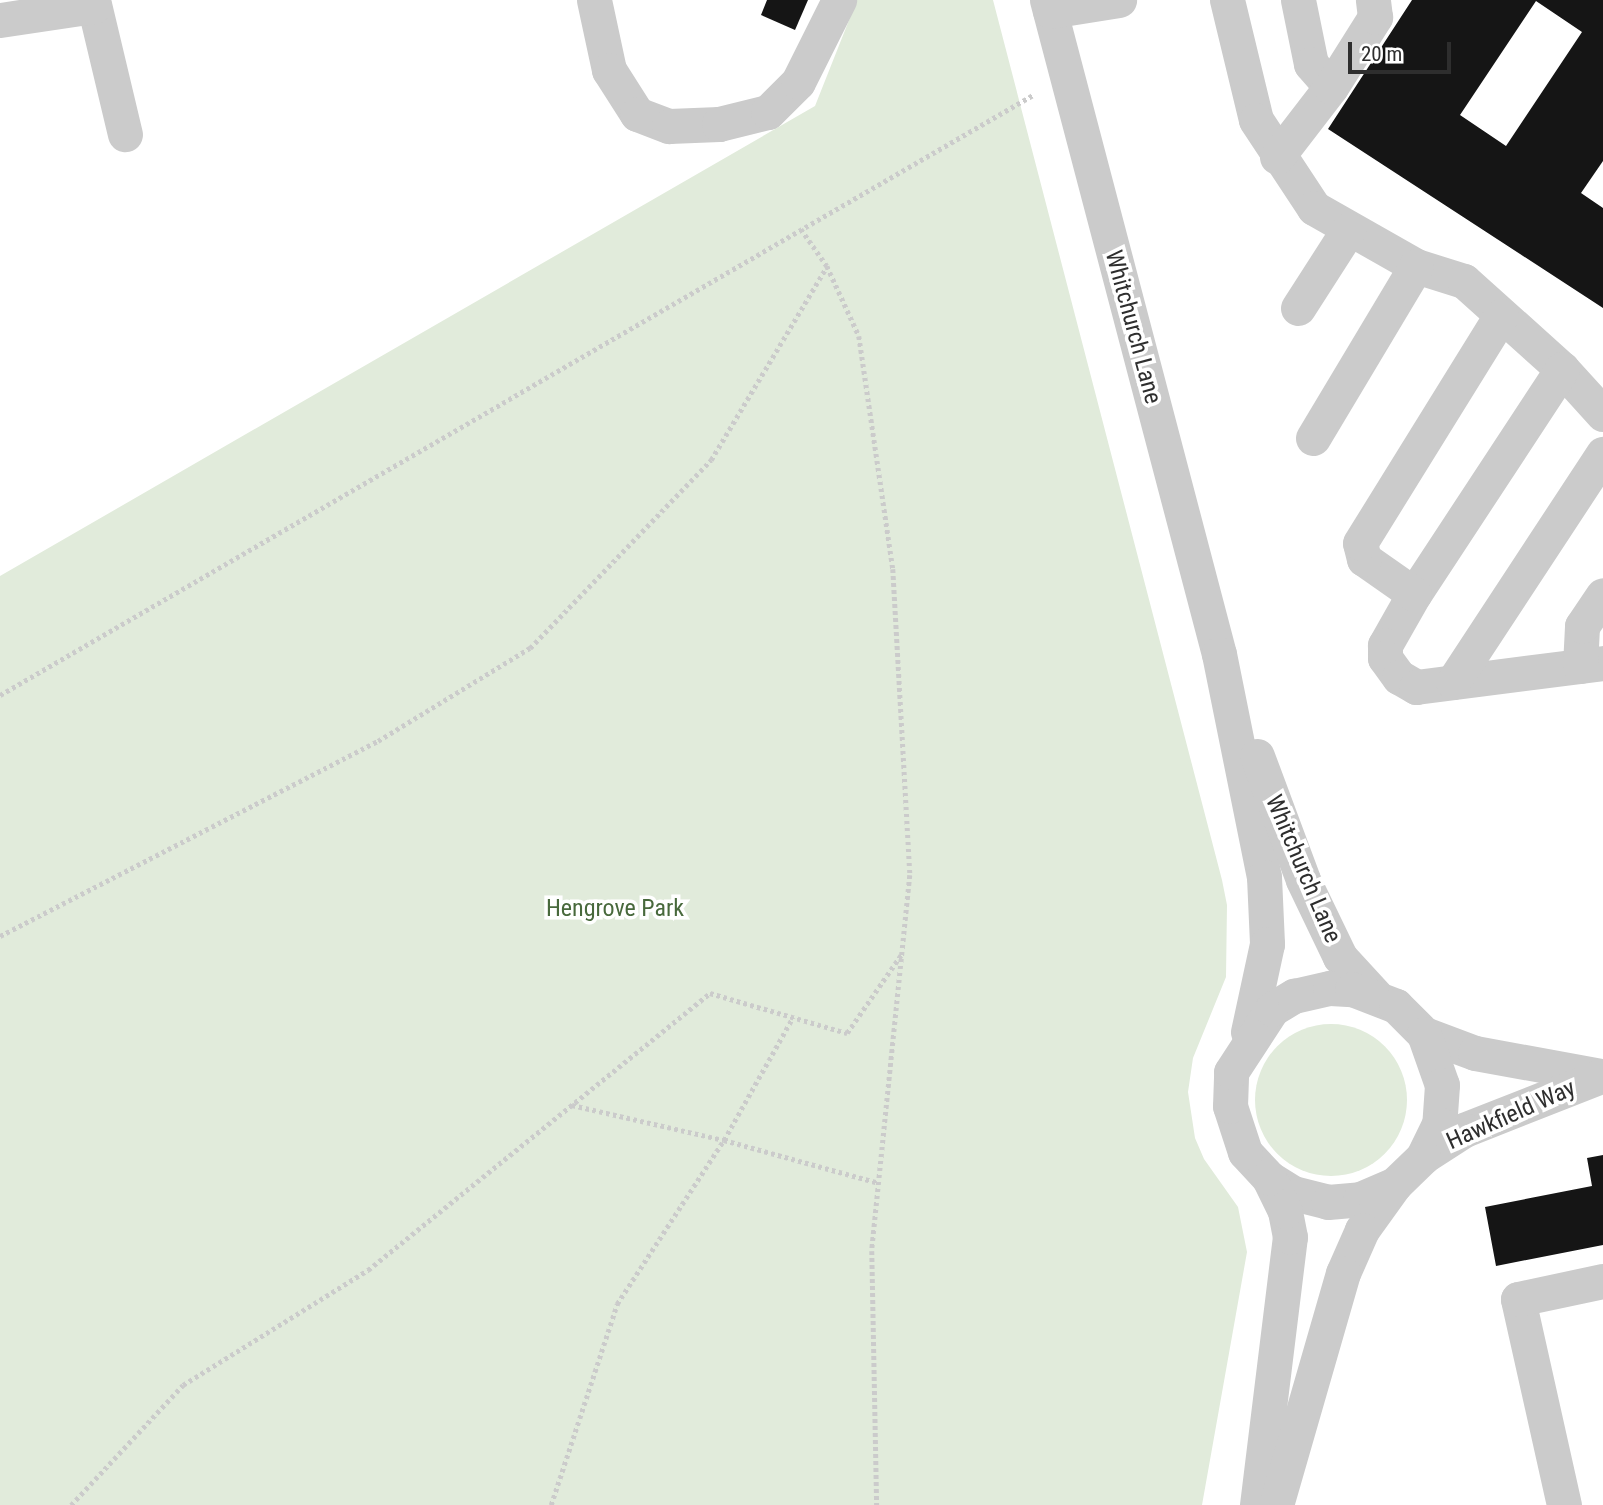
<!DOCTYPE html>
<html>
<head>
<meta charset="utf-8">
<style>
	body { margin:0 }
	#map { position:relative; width:1603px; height:1505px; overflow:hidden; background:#fff; font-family:"Roboto Condensed",sans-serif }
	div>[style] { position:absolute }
	.green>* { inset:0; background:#e1ebdb }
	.round { border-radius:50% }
	.building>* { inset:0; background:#151515 }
	.path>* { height:4.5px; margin-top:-2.25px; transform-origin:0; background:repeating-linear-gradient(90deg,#cbcbcb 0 3.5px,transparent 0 7px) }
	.minor>* { height:35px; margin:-17.5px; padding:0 17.5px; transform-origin:17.5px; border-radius:17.5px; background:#cbcbcb }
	span { translate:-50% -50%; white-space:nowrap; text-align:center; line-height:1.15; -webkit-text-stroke:7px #fff; paint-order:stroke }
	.street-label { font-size:24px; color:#2e2e2e }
	.park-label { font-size:24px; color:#48693c }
	.scale { position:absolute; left:1348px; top:42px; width:103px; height:32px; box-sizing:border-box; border:4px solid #2e2e2e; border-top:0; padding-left:9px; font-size:21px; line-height:24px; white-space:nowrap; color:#2e2e2e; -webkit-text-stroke:5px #fff; paint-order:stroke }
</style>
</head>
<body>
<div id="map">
	<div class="green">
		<div style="clip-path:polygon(857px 0,993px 0,1222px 880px,1227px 905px,1226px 977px,1193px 1058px,1188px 1092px,1195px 1138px,1204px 1159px,1238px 1207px,1247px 1252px,1202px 1505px,0 1505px,0 576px,815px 106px)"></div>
		<div class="round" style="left:1255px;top:1024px;width:152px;height:152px"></div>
	</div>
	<div class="building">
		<div style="clip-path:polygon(767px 0,808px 0,795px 30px,761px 15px)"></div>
		<div style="clip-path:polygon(evenodd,1412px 0,1603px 0,1603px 161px,1581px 193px,1603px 208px,1603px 308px,1328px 129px,1412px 0,1536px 1px,1582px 32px,1506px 146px,1460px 115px,1536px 1px)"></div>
		<div style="clip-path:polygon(1603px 1155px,1603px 1245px,1496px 1266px,1485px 1207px,1592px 1186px,1587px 1158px)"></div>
	</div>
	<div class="path">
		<div style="left:801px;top:229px;width:45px;rotate:54.9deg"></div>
		<div style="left:827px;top:266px;width:77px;rotate:65.4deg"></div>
		<div style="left:859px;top:336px;width:235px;rotate:81.7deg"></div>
		<div style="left:893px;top:569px;width:306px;rotate:86.8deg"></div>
		<div style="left:910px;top:875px;width:378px;rotate:95.8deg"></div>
		<div style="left:872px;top:1251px;width:254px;rotate:88.9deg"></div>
		<div style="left:0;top:695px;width:1195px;rotate:-30.15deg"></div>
		<div style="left:0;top:936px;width:425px;rotate:-27.3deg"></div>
		<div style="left:378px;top:741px;width:178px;rotate:-31.5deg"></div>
		<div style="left:530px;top:648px;width:261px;rotate:-46.1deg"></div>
		<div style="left:711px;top:460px;width:226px;rotate:-59.1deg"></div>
		<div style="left:572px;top:1105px;width:156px;rotate:13deg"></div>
		<div style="left:724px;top:1140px;width:161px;rotate:15.5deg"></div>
		<div style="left:71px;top:1505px;width:164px;rotate:-47deg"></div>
		<div style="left:183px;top:1385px;width:218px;rotate:-31.9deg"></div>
		<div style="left:368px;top:1270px;width:440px;rotate:-39deg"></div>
		<div style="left:710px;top:993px;width:143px;rotate:16.3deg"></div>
		<div style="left:847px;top:1033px;width:95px;rotate:-55.3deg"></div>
		<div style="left:551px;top:1505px;width:212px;rotate:-71.8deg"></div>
		<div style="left:617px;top:1304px;width:196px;rotate:-56.9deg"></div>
		<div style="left:724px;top:1140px;width:141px;rotate:-60.7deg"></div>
	</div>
	<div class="minor">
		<div style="left:93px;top:0;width:138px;rotate:76.6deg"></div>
		<div style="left:594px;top:0;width:72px;rotate:77.9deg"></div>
		<div style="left:609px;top:70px;width:52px;rotate:57.5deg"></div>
		<div style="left:637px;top:114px;width:34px;rotate:21deg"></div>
		<div style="left:669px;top:126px;width:50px;rotate:-2.3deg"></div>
		<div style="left:719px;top:124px;width:50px;rotate:-13.8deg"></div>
		<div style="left:768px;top:112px;width:42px;rotate:-45deg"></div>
		<div style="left:798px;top:82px;width:92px;rotate:-63.4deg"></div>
		<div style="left:1047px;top:0;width:676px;rotate:75.27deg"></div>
		<div style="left:1219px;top:654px;width:227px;rotate:78.6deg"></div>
		<div style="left:1264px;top:877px;width:67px;rotate:87.4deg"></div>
		<div style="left:1267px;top:944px;width:90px;rotate:102.2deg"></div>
		<div style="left:1227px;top:0;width:123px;rotate:76.4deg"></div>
		<div style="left:1256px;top:120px;width:105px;rotate:56.6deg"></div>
		<div style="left:1314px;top:208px;width:117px;rotate:29.6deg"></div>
		<div style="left:1416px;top:266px;width:50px;rotate:17.4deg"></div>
		<div style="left:1464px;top:281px;width:132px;rotate:41.9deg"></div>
		<div style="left:1562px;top:369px;width:61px;rotate:47.7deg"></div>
		<div style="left:1298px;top:0;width:65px;rotate:78.5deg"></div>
		<div style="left:1311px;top:64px;width:30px;rotate:49deg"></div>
		<div style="left:1050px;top:11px;width:70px;rotate:-9.1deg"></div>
		<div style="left:0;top:20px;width:95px;rotate:-8.5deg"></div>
		<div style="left:1277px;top:157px;width:88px;rotate:-52.4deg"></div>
		<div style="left:1331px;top:87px;width:83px;rotate:-57.8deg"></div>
		<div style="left:1375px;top:17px;width:17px;rotate:-97deg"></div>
		<div style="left:1298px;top:308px;width:93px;rotate:-57.3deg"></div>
		<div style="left:1562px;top:369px;width:269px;rotate:123.3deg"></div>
		<div style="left:1414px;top:594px;width:59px;rotate:119.6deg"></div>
		<div style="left:1385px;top:645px;width:13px;rotate:90deg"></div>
		<div style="left:1385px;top:658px;width:24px;rotate:54deg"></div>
		<div style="left:1399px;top:677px;width:20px;rotate:30deg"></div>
		<div style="left:1416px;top:687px;width:189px;rotate:-7.3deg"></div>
		<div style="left:1313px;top:438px;width:200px;rotate:-59.1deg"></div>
		<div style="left:1414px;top:594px;width:61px;rotate:-145deg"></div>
		<div style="left:1364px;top:559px;width:16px;rotate:-104deg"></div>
		<div style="left:1360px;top:543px;width:267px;rotate:-58.2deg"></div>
		<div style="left:1580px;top:666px;width:40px;rotate:-87.1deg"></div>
		<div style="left:1582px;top:626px;width:37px;rotate:-56deg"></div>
		<div style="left:1453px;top:682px;width:273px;rotate:-56.7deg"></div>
		<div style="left:1257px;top:756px;width:132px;rotate:69.6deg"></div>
		<div style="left:1303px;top:880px;width:85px;rotate:64.3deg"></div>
		<div style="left:1340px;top:957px;width:52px;rotate:47.4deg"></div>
		<div style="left:1424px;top:1034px;width:54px;rotate:20.4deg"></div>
		<div style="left:1475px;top:1053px;width:128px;rotate:10.3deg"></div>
		<div style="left:1601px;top:1076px;width:147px;rotate:158.5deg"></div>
		<div style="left:1464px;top:1130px;width:48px;rotate:147deg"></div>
		<div style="left:1269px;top:1178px;width:28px;rotate:32deg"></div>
		<div style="left:1293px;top:1193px;width:36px;rotate:14deg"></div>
		<div style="left:1328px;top:1202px;width:32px;rotate:-5deg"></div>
		<div style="left:1360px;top:1199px;width:38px;rotate:-23deg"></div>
		<div style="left:1257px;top:1505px;width:270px;rotate:-83deg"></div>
		<div style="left:1290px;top:1237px;width:26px;rotate:-101deg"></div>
		<div style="left:1285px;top:1211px;width:37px;rotate:-116deg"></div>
		<div style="left:1269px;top:1178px;width:35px;rotate:-133deg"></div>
		<div style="left:1245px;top:1152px;width:48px;rotate:-108.1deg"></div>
		<div style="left:1230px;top:1106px;width:34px;rotate:-88deg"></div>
		<div style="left:1231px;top:1072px;width:75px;rotate:-56.9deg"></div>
		<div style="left:1272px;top:1009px;width:26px;rotate:-31deg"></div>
		<div style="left:1294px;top:996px;width:37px;rotate:-13deg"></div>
		<div style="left:1330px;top:988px;width:22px;rotate:3deg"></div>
		<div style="left:1352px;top:989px;width:47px;rotate:21.1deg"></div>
		<div style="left:1396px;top:1006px;width:40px;rotate:45deg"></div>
		<div style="left:1424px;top:1034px;width:54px;rotate:70.6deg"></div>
		<div style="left:1442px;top:1085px;width:39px;rotate:94deg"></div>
		<div style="left:1439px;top:1124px;width:37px;rotate:116deg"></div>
		<div style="left:1423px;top:1157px;width:39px;rotate:136deg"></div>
		<div style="left:1395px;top:1184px;width:57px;rotate:125.7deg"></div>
		<div style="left:1362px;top:1230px;width:47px;rotate:113.8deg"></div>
		<div style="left:1343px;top:1273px;width:241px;rotate:106.1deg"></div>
		<div style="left:1564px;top:1505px;width:211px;rotate:-102.6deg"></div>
		<div style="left:1518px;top:1299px;width:87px;rotate:-12deg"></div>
	</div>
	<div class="street-label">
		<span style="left:1133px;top:327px;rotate:75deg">Whitchurch Lane</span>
		<span style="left:1303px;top:869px;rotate:67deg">Whitchurch Lane</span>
		<span style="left:1511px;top:1115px;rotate:-24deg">Hawkfield Way</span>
	</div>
	<div class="park-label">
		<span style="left:615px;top:909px">Hengrove Park</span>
	</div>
	<div class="scale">20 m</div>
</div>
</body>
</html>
